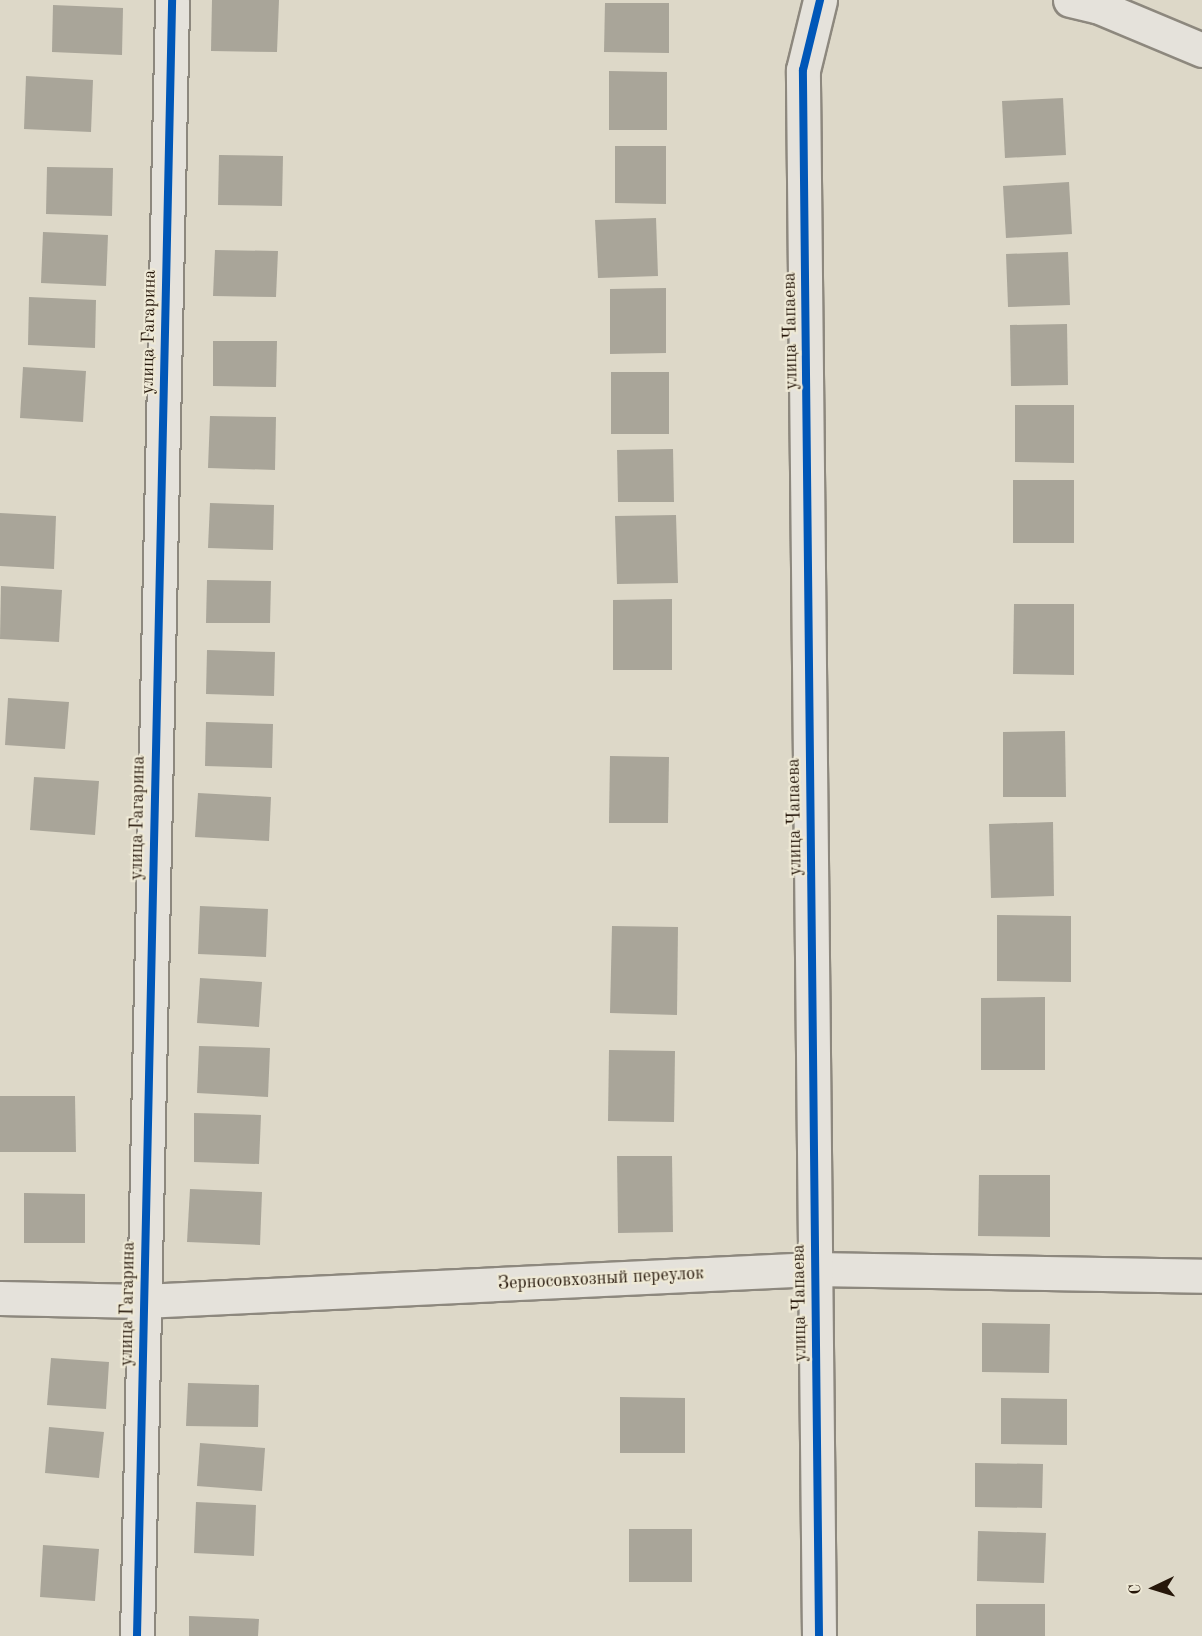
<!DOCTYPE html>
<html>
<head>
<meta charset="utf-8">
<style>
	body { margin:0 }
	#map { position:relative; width:1202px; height:1636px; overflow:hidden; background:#ddd8c8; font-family:"Old Standard TT",serif }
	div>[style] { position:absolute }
	.building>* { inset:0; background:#a9a599 }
	.roads { filter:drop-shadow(2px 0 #8d887e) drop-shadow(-2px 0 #8d887e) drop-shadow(0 2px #8d887e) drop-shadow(0 -2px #8d887e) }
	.minor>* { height:33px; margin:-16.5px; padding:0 16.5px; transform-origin:16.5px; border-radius:16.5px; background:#e5e2db }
	.cycleway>* { height:8px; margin:-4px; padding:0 4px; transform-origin:4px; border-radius:4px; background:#0057b8 }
	span { translate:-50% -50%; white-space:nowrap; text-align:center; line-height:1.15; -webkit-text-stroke:4.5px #eee9d6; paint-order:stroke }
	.street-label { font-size:18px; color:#26170a }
	.north { position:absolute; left:1124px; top:1558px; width:60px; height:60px; -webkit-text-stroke:4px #eee9d6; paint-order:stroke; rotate:266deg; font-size:16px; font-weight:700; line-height:24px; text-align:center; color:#26170a }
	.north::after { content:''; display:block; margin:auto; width:21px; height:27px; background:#26170a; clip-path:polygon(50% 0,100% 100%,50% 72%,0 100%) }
</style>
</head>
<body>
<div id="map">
	<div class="building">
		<div style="clip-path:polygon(212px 0,279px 0,277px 52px,211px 51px)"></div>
		<div style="clip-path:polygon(605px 3px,669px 3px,669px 53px,604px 52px)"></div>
		<div style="clip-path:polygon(53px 5px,123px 8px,122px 55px,52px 52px)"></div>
		<div style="clip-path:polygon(609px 71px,667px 72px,667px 130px,609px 130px)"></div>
		<div style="clip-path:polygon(26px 76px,93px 80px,91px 132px,24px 129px)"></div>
		<div style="clip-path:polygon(1063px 98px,1066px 155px,1005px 158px,1002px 101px)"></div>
		<div style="clip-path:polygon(615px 146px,666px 146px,666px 204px,615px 203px)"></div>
		<div style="clip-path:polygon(219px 155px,283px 156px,282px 206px,218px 205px)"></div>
		<div style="clip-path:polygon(47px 167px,113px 168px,112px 216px,46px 214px)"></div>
		<div style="clip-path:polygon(1069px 182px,1072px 234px,1006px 238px,1003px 186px)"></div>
		<div style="clip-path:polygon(656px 218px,658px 276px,598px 278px,595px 220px)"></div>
		<div style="clip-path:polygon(43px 232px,108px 235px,106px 286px,41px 283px)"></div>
		<div style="clip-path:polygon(215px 250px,278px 251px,276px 297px,213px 296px)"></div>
		<div style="clip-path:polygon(1068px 252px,1070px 305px,1008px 307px,1006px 254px)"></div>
		<div style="clip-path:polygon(666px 288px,666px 353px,610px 354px,610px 289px)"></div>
		<div style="clip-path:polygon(29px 297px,96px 300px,95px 348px,28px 345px)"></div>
		<div style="clip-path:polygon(1067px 324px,1068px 385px,1011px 386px,1010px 325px)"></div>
		<div style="clip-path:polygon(213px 341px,277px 341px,276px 387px,213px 386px)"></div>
		<div style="clip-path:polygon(23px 367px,86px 371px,83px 422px,20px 418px)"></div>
		<div style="clip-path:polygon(611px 372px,669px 372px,669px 434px,611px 434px)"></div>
		<div style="clip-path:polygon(1015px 405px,1074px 405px,1074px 463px,1015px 462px)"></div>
		<div style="clip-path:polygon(210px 416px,276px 417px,275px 470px,208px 468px)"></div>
		<div style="clip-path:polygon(673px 449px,674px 502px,618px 502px,617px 450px)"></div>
		<div style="clip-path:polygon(1013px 480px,1074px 480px,1074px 543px,1013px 543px)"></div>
		<div style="clip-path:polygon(210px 503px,274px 505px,273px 550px,208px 548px)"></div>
		<div style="clip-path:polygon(0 513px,56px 516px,54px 569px,0 566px)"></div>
		<div style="clip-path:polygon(676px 515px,678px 583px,617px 584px,615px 516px)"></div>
		<div style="clip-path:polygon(207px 580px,271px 581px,270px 623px,206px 623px)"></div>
		<div style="clip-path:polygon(1px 586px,62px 590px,59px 642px,0 639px)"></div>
		<div style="clip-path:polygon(672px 599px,672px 670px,613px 670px,613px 600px)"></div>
		<div style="clip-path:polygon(1014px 604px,1074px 604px,1074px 675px,1013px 674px)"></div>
		<div style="clip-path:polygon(207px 650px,275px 652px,274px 696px,206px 694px)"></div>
		<div style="clip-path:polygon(8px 698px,69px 702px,65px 749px,5px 745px)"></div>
		<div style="clip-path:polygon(206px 722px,273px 724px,272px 768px,205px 766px)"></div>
		<div style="clip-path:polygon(1065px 731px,1066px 797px,1003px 797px,1003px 732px)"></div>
		<div style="clip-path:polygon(610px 756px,669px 757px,668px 823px,609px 823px)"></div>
		<div style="clip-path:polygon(34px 777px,99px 781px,95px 835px,30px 830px)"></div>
		<div style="clip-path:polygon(198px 793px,271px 797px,269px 841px,195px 837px)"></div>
		<div style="clip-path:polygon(1053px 822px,1054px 896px,991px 898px,989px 824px)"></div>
		<div style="clip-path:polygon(200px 906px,268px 909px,266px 957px,198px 954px)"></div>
		<div style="clip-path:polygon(997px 915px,1071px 916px,1071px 982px,997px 981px)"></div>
		<div style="clip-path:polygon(612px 926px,678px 927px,677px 1015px,610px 1013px)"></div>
		<div style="clip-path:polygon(200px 978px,262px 982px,259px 1027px,197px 1023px)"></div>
		<div style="clip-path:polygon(1045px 997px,1045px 1070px,981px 1070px,981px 998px)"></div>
		<div style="clip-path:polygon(199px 1046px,270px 1048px,268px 1097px,197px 1093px)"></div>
		<div style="clip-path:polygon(609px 1050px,675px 1051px,674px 1122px,608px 1121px)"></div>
		<div style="clip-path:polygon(0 1096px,75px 1096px,76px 1152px,0 1152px)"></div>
		<div style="clip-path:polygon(194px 1113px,261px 1115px,259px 1164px,194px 1162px)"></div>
		<div style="clip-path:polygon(617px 1156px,672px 1156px,673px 1232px,618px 1233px)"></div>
		<div style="clip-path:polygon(979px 1175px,1050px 1175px,1050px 1237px,978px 1236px)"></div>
		<div style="clip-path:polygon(190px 1189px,262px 1192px,260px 1245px,187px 1242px)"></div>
		<div style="clip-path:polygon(24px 1193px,85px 1194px,85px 1243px,24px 1243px)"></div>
		<div style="clip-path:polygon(982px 1323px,1050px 1324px,1049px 1373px,982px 1372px)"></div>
		<div style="clip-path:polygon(51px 1358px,109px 1362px,106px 1409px,47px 1405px)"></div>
		<div style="clip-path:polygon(188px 1383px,259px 1385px,258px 1427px,186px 1426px)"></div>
		<div style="clip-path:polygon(620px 1397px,685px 1398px,685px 1453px,620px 1453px)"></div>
		<div style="clip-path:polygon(1001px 1398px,1067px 1399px,1067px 1445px,1001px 1444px)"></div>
		<div style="clip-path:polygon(49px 1427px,104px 1432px,99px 1478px,45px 1473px)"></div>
		<div style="clip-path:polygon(200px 1443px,265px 1448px,262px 1491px,197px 1486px)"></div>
		<div style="clip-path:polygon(975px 1463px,1043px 1464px,1042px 1508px,975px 1507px)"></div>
		<div style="clip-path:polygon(196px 1502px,256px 1505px,254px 1556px,194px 1553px)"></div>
		<div style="clip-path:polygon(629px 1529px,692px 1529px,692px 1582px,629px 1582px)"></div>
		<div style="clip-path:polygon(978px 1531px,1046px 1533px,1044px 1583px,977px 1581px)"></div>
		<div style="clip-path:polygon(43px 1545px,99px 1549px,95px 1601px,40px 1597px)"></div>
		<div style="clip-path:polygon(976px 1604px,1045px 1604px,1045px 1636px,976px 1636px)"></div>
		<div style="clip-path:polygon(189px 1616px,259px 1619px,258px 1636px,189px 1636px)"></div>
	</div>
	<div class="roads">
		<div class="minor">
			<div style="left:1070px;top:0;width:28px;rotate:13deg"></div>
			<div style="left:1097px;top:6px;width:114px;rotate:22.7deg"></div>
			<div style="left:0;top:1298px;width:143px;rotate:1.2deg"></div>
			<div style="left:143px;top:1301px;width:672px;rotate:-2.73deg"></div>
			<div style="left:814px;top:1269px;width:388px;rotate:1deg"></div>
			<div style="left:137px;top:1636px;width:1636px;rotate:-88.77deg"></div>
			<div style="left:819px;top:1636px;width:1566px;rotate:-90.59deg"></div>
			<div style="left:803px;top:70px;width:72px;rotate:-76.3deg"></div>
		</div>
	</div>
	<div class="cycleway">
		<div style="left:137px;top:1636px;width:1636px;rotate:-88.77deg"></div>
		<div style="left:819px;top:1636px;width:1566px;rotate:-90.59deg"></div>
		<div style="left:803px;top:70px;width:72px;rotate:-76.3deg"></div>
	</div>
	<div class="street-label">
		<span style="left:791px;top:331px;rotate:-91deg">улица Чапаева</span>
		<span style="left:149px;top:332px;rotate:-89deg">улица Гагарина</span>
		<span style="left:795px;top:817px;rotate:-91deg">улица Чапаева</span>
		<span style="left:138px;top:818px;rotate:-89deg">улица Гагарина</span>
		<span style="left:601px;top:1279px;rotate:-3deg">Зерносовхозный переулок</span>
		<span style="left:800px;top:1303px;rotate:-91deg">улица Чапаева</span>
		<span style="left:128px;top:1304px;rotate:-89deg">улица Гагарина</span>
	</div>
	<div class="north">С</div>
</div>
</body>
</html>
